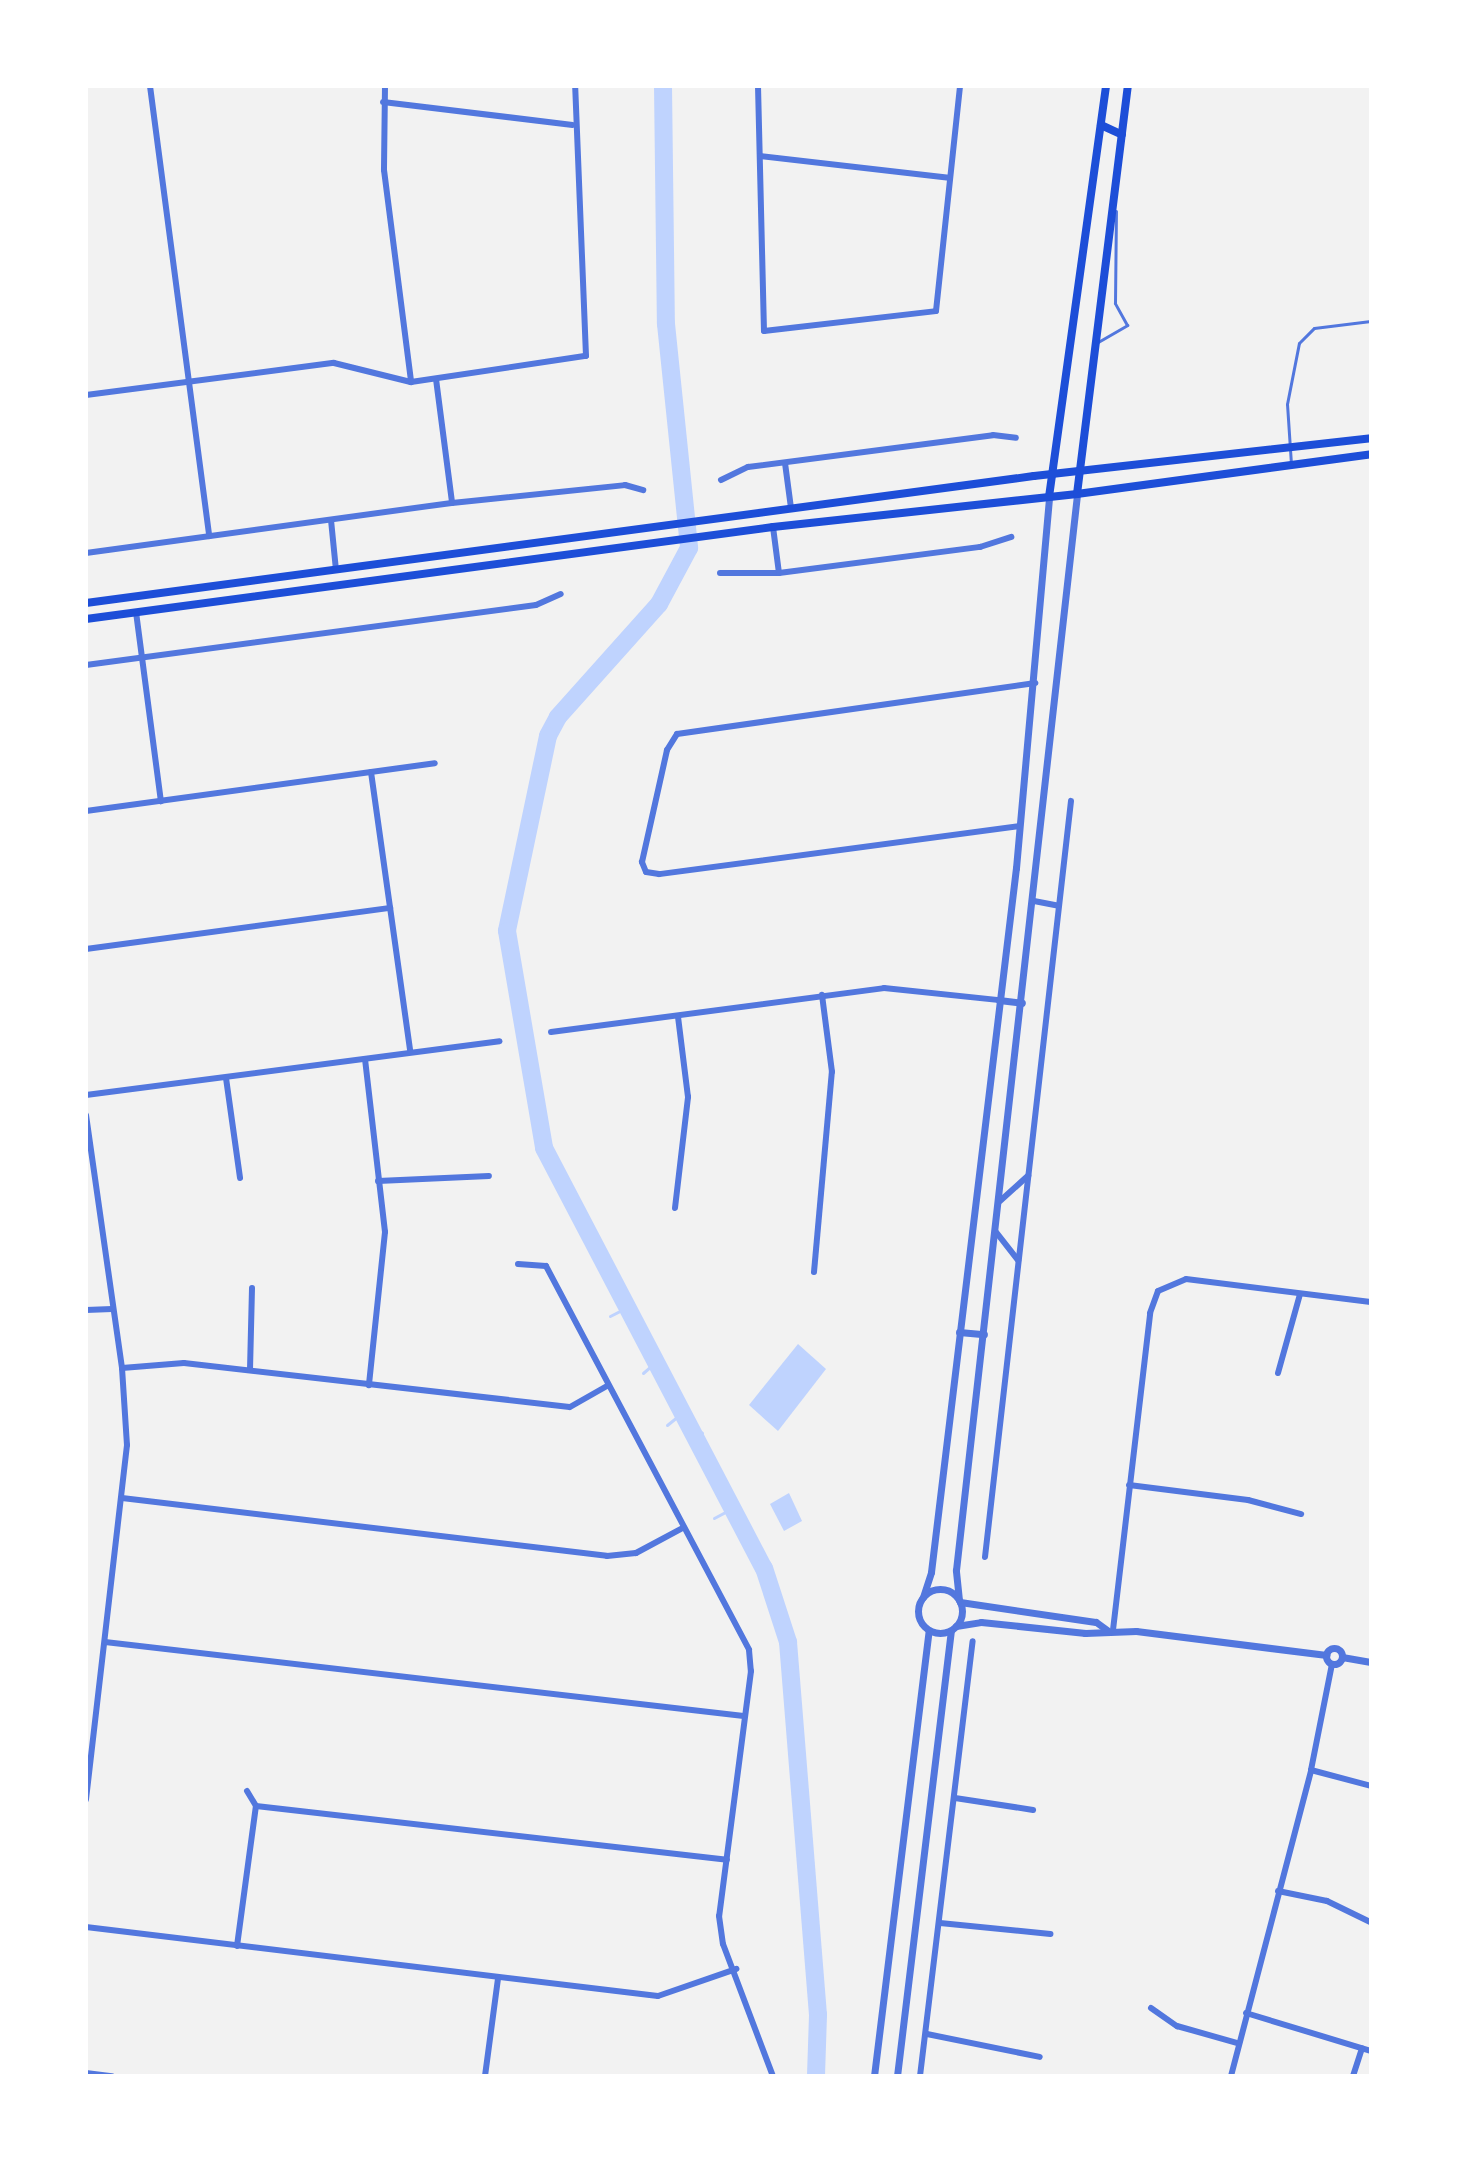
<!DOCTYPE html>
<html>
<head>
<meta charset="utf-8">
<style>
	body { margin:0 }
	#map { position:relative; width:1457px; height:2162px; overflow:hidden; background:#f2f2f2; font-family:Karla,sans-serif }
	div>[style] { position:absolute }
	.water>* { inset:0; background:#bfd3fe }
	.stream>* { height:3px; margin:-1.5px; padding:0 1.5px; transform-origin:1.5px; border-radius:1.5px; background:#bfd3fe }
	.river>* { height:18px; margin:-9px; padding:0 9px; transform-origin:9px; border-radius:9px; background:#bfd3fe }
	.service>* { height:3px; margin:-1.5px; padding:0 1.5px; transform-origin:1.5px; border-radius:1.5px; background:#5277de }
	.minor>* { height:6px; margin:-3px; padding:0 3px; transform-origin:3px; border-radius:3px; background:#5277de }
	.tertiary>* { height:7px; margin:-3.5px; padding:0 3.5px; transform-origin:3.5px; border-radius:3.5px; background:#5277de }
	.tertiary>.ring { margin:-3.5px; padding:0; box-sizing:content-box; background:none; border:7px solid #5277de; border-radius:50% }
	.secondary>* { height:8px; margin:-4px; padding:0 4px; transform-origin:4px; border-radius:4px; background:#1d4ed8 }
	span { translate:-50% -50%; white-space:nowrap; text-align:center; line-height:1.15; -webkit-text-stroke:7px #fff; paint-order:stroke }
	.frame { position:absolute; inset:0; border:88px solid #fff; pointer-events:none }
</style>
</head>
<body>
<div id="map">
	<div class="water">
		<div style="clip-path:polygon(798px 1344px,826px 1369px,778px 1431px,749px 1405px)"></div>
		<div style="clip-path:polygon(789px 1493px,802px 1521px,784px 1531px,770px 1504px)"></div>
	</div>
	<div class="stream">
		<div style="left:610px;top:1316px;width:20px;rotate:-27deg"></div>
		<div style="left:643px;top:1373px;width:18px;rotate:-41deg"></div>
		<div style="left:667px;top:1425px;width:21px;rotate:-39deg"></div>
		<div style="left:691px;top:1426px;width:13px;rotate:32deg"></div>
		<div style="left:714px;top:1518px;width:21px;rotate:-28deg"></div>
	</div>
	<div class="river">
		<div style="left:663px;top:86px;width:238px;rotate:89.3deg"></div>
		<div style="left:666px;top:324px;width:225px;rotate:84.1deg"></div>
		<div style="left:689px;top:548px;width:64px;rotate:118.2deg"></div>
		<div style="left:659px;top:604px;width:152px;rotate:131.8deg"></div>
		<div style="left:558px;top:717px;width:21px;rotate:118deg"></div>
		<div style="left:548px;top:736px;width:199px;rotate:101.9deg"></div>
		<div style="left:507px;top:931px;width:220px;rotate:80.3deg"></div>
		<div style="left:544px;top:1148px;width:474px;rotate:62.4deg"></div>
		<div style="left:764px;top:1568px;width:78px;rotate:72deg"></div>
		<div style="left:788px;top:1642px;width:374px;rotate:85.4deg"></div>
		<div style="left:818px;top:2015px;width:61px;rotate:91.9deg"></div>
	</div>
	<div class="service">
		<div style="left:1098px;top:342px;width:34px;rotate:-30deg"></div>
		<div style="left:1127px;top:325px;width:25px;rotate:-119deg"></div>
		<div style="left:1115px;top:303px;width:92px;rotate:-89.4deg"></div>
		<div style="left:1370px;top:438px;width:13px;rotate:-86deg"></div>
		<div style="left:1291px;top:464px;width:60px;rotate:-93.8deg"></div>
		<div style="left:1287px;top:404px;width:62px;rotate:-78.9deg"></div>
		<div style="left:1299px;top:343px;width:21px;rotate:-45deg"></div>
		<div style="left:1314px;top:328px;width:57px;rotate:-7deg"></div>
	</div>
	<div class="minor">
		<div style="left:150px;top:86px;width:454px;rotate:82.5deg"></div>
		<div style="left:385px;top:86px;width:84px;rotate:90.7deg"></div>
		<div style="left:384px;top:170px;width:214px;rotate:82.7deg"></div>
		<div style="left:758px;top:86px;width:245px;rotate:88.6deg"></div>
		<div style="left:764px;top:331px;width:173px;rotate:-6.6deg"></div>
		<div style="left:936px;top:311px;width:226px;rotate:-83.9deg"></div>
		<div style="left:383px;top:102px;width:191px;rotate:6.9deg"></div>
		<div style="left:760px;top:156px;width:190px;rotate:6.6deg"></div>
		<div style="left:436px;top:379px;width:125px;rotate:82.6deg"></div>
		<div style="left:86px;top:395px;width:250px;rotate:-7.4deg"></div>
		<div style="left:334px;top:363px;width:79px;rotate:13.9deg"></div>
		<div style="left:411px;top:382px;width:177px;rotate:-8.5deg"></div>
		<div style="left:586px;top:356px;width:270px;rotate:-92.3deg"></div>
		<div style="left:785px;top:463px;width:45px;rotate:82.4deg"></div>
		<div style="left:721px;top:480px;width:30px;rotate:-26deg"></div>
		<div style="left:748px;top:467px;width:247px;rotate:-7.4deg"></div>
		<div style="left:993px;top:435px;width:23px;rotate:7deg"></div>
		<div style="left:331px;top:520px;width:50px;rotate:84.3deg"></div>
		<div style="left:773px;top:527px;width:46px;rotate:82.6deg"></div>
		<div style="left:86px;top:553px;width:369px;rotate:-7.8deg"></div>
		<div style="left:452px;top:503px;width:174px;rotate:-5.9deg"></div>
		<div style="left:625px;top:485px;width:19px;rotate:16deg"></div>
		<div style="left:720px;top:573px;width:59px"></div>
		<div style="left:779px;top:573px;width:203px;rotate:-7.4deg"></div>
		<div style="left:980px;top:547px;width:33px;rotate:-18deg"></div>
		<div style="left:136px;top:612px;width:191px;rotate:82.5deg"></div>
		<div style="left:86px;top:665px;width:454px;rotate:-7.6deg"></div>
		<div style="left:536px;top:605px;width:27px;rotate:-24deg"></div>
		<div style="left:371px;top:772px;width:282px;rotate:82deg"></div>
		<div style="left:86px;top:811px;width:352px;rotate:-7.8deg"></div>
		<div style="left:1020px;top:826px;width:364px;rotate:172.4deg"></div>
		<div style="left:659px;top:874px;width:13px;rotate:-171deg"></div>
		<div style="left:646px;top:872px;width:11px;rotate:-112deg"></div>
		<div style="left:642px;top:862px;width:115px;rotate:-77.4deg"></div>
		<div style="left:667px;top:750px;width:19px;rotate:-58deg"></div>
		<div style="left:677px;top:734px;width:362px;rotate:-8.1deg"></div>
		<div style="left:1034px;top:901px;width:25px;rotate:11deg"></div>
		<div style="left:86px;top:949px;width:307px;rotate:-7.7deg"></div>
		<div style="left:551px;top:1032px;width:336px;rotate:-7.5deg"></div>
		<div style="left:884px;top:988px;width:116px;rotate:6deg"></div>
		<div style="left:365px;top:1059px;width:174px;rotate:83.4deg"></div>
		<div style="left:385px;top:1232px;width:154px;rotate:96deg"></div>
		<div style="left:226px;top:1078px;width:101px;rotate:82deg"></div>
		<div style="left:86px;top:1095px;width:417px;rotate:-7.4deg"></div>
		<div style="left:86px;top:1115px;width:256px;rotate:81.9deg"></div>
		<div style="left:122px;top:1368px;width:77px;rotate:86.3deg"></div>
		<div style="left:127px;top:1445px;width:357px;rotate:96.6deg"></div>
		<div style="left:378px;top:1181px;width:111px;rotate:-2.6deg"></div>
		<div style="left:1000px;top:1201px;width:38px;rotate:-42deg"></div>
		<div style="left:675px;top:1208px;width:112px;rotate:-83.3deg"></div>
		<div style="left:688px;top:1097px;width:81px;rotate:-97.1deg"></div>
		<div style="left:996px;top:1232px;width:36px;rotate:52deg"></div>
		<div style="left:518px;top:1264px;width:28px;rotate:4deg"></div>
		<div style="left:546px;top:1266px;width:434px;rotate:62.1deg"></div>
		<div style="left:749px;top:1650px;width:21px;rotate:85deg"></div>
		<div style="left:751px;top:1671px;width:247px;rotate:97.4deg"></div>
		<div style="left:719px;top:1916px;width:28px;rotate:82deg"></div>
		<div style="left:723px;top:1944px;width:141px;rotate:69.3deg"></div>
		<div style="left:814px;top:1272px;width:201px;rotate:-84.9deg"></div>
		<div style="left:832px;top:1072px;width:78px;rotate:-97.4deg"></div>
		<div style="left:86px;top:1310px;width:26px;rotate:-2deg"></div>
		<div style="left:122px;top:1368px;width:62px;rotate:-4.6deg"></div>
		<div style="left:184px;top:1363px;width:388px;rotate:6.5deg"></div>
		<div style="left:570px;top:1407px;width:43px;rotate:-29.6deg"></div>
		<div style="left:250px;top:1370px;width:82px;rotate:-88.6deg"></div>
		<div style="left:1278px;top:1373px;width:82px;rotate:-74.4deg"></div>
		<div style="left:1129px;top:1485px;width:120px;rotate:7.2deg"></div>
		<div style="left:1248px;top:1500px;width:55px;rotate:14.8deg"></div>
		<div style="left:122px;top:1498px;width:488px;rotate:6.8deg"></div>
		<div style="left:607px;top:1556px;width:29px;rotate:-6deg"></div>
		<div style="left:636px;top:1553px;width:51px;rotate:-28.1deg"></div>
		<div style="left:985px;top:1557px;width:761px;rotate:-83.51deg"></div>
		<div style="left:1113px;top:1630px;width:319px;rotate:-83.3deg"></div>
		<div style="left:1150px;top:1313px;width:23px;rotate:-70deg"></div>
		<div style="left:1158px;top:1291px;width:30px;rotate:-23deg"></div>
		<div style="left:1186px;top:1279px;width:186px;rotate:7.1deg"></div>
		<div style="left:105px;top:1642px;width:643px;rotate:6.61deg"></div>
		<div style="left:1311px;top:1770px;width:62px;rotate:14.9deg"></div>
		<div style="left:247px;top:1791px;width:17px;rotate:59deg"></div>
		<div style="left:955px;top:1798px;width:79px;rotate:8.7deg"></div>
		<div style="left:1278px;top:1891px;width:50px;rotate:11.5deg"></div>
		<div style="left:1327px;top:1901px;width:48px;rotate:26deg"></div>
		<div style="left:940px;top:1923px;width:111px;rotate:5.7deg"></div>
		<div style="left:86px;top:1927px;width:576px;rotate:6.88deg"></div>
		<div style="left:658px;top:1996px;width:83px;rotate:-19.1deg"></div>
		<div style="left:237px;top:1946px;width:141px;rotate:-82.3deg"></div>
		<div style="left:256px;top:1806px;width:474px;rotate:6.5deg"></div>
		<div style="left:1151px;top:2008px;width:32px;rotate:35deg"></div>
		<div style="left:1177px;top:2026px;width:62px;rotate:15.8deg"></div>
		<div style="left:1246px;top:2013px;width:131px;rotate:16.9deg"></div>
		<div style="left:927px;top:2034px;width:115px;rotate:11.5deg"></div>
		<div style="left:86px;top:2073px;width:26px;rotate:7deg"></div>
		<div style="left:485px;top:2076px;width:99px;rotate:-82.4deg"></div>
		<div style="left:920px;top:2076px;width:438px;rotate:-83.1deg"></div>
		<div style="left:1231px;top:2076px;width:316px;rotate:-75.3deg"></div>
		<div style="left:1311px;top:1770px;width:108px;rotate:-78.8deg"></div>
		<div style="left:1353px;top:2076px;width:29px;rotate:-72deg"></div>
	</div>
	<div class="tertiary">
		<div style="left:999px;top:1000px;width:23px;rotate:7deg"></div>
		<div style="left:959px;top:1332px;width:25px;rotate:5deg"></div>
		<div class="ring" style="left:918px;top:1589px;width:37px;height:37px"></div>
		<div style="left:923px;top:1597px;width:26px;rotate:-72deg"></div>
		<div style="left:931px;top:1572px;width:709px;rotate:-83.12deg"></div>
		<div style="left:1016px;top:868px;width:372px;rotate:-84.9deg"></div>
		<div style="left:959px;top:1600px;width:30px;rotate:-96deg"></div>
		<div style="left:956px;top:1570px;width:1083px;rotate:-83.58deg"></div>
		<div style="left:960px;top:1602px;width:137px;rotate:8.4deg"></div>
		<div style="left:1096px;top:1622px;width:14px;rotate:36deg"></div>
		<div style="left:956px;top:1626px;width:25px;rotate:-9deg"></div>
		<div style="left:981px;top:1622px;width:105px;rotate:6deg"></div>
		<div style="left:1085px;top:1633px;width:51px;rotate:-2.2deg"></div>
		<div style="left:1136px;top:1631px;width:192px;rotate:7.2deg"></div>
		<div class="ring" style="left:1326px;top:1648px;width:9px;height:9px"></div>
		<div style="left:1342px;top:1657px;width:29px;rotate:10deg"></div>
		<div style="left:874px;top:2076px;width:449px;rotate:-83deg"></div>
		<div style="left:897px;top:2076px;width:448px;rotate:-83.1deg"></div>
	</div>
	<div class="secondary">
		<div style="left:1101px;top:125px;width:23px;rotate:25deg"></div>
		<div style="left:1077px;top:494px;width:411px;rotate:-82.9deg"></div>
		<div style="left:1049px;top:497px;width:415px;rotate:-82.1deg"></div>
		<div style="left:86px;top:603px;width:956px;rotate:-7.63deg"></div>
		<div style="left:1034px;top:476px;width:339px;rotate:-6.4deg"></div>
		<div style="left:86px;top:619px;width:693px;rotate:-7.63deg"></div>
		<div style="left:773px;top:527px;width:306px;rotate:-6.2deg"></div>
		<div style="left:1077px;top:494px;width:297px;rotate:-7.7deg"></div>
	</div>
	<div class="frame"></div>
</div>
</body>
</html>
